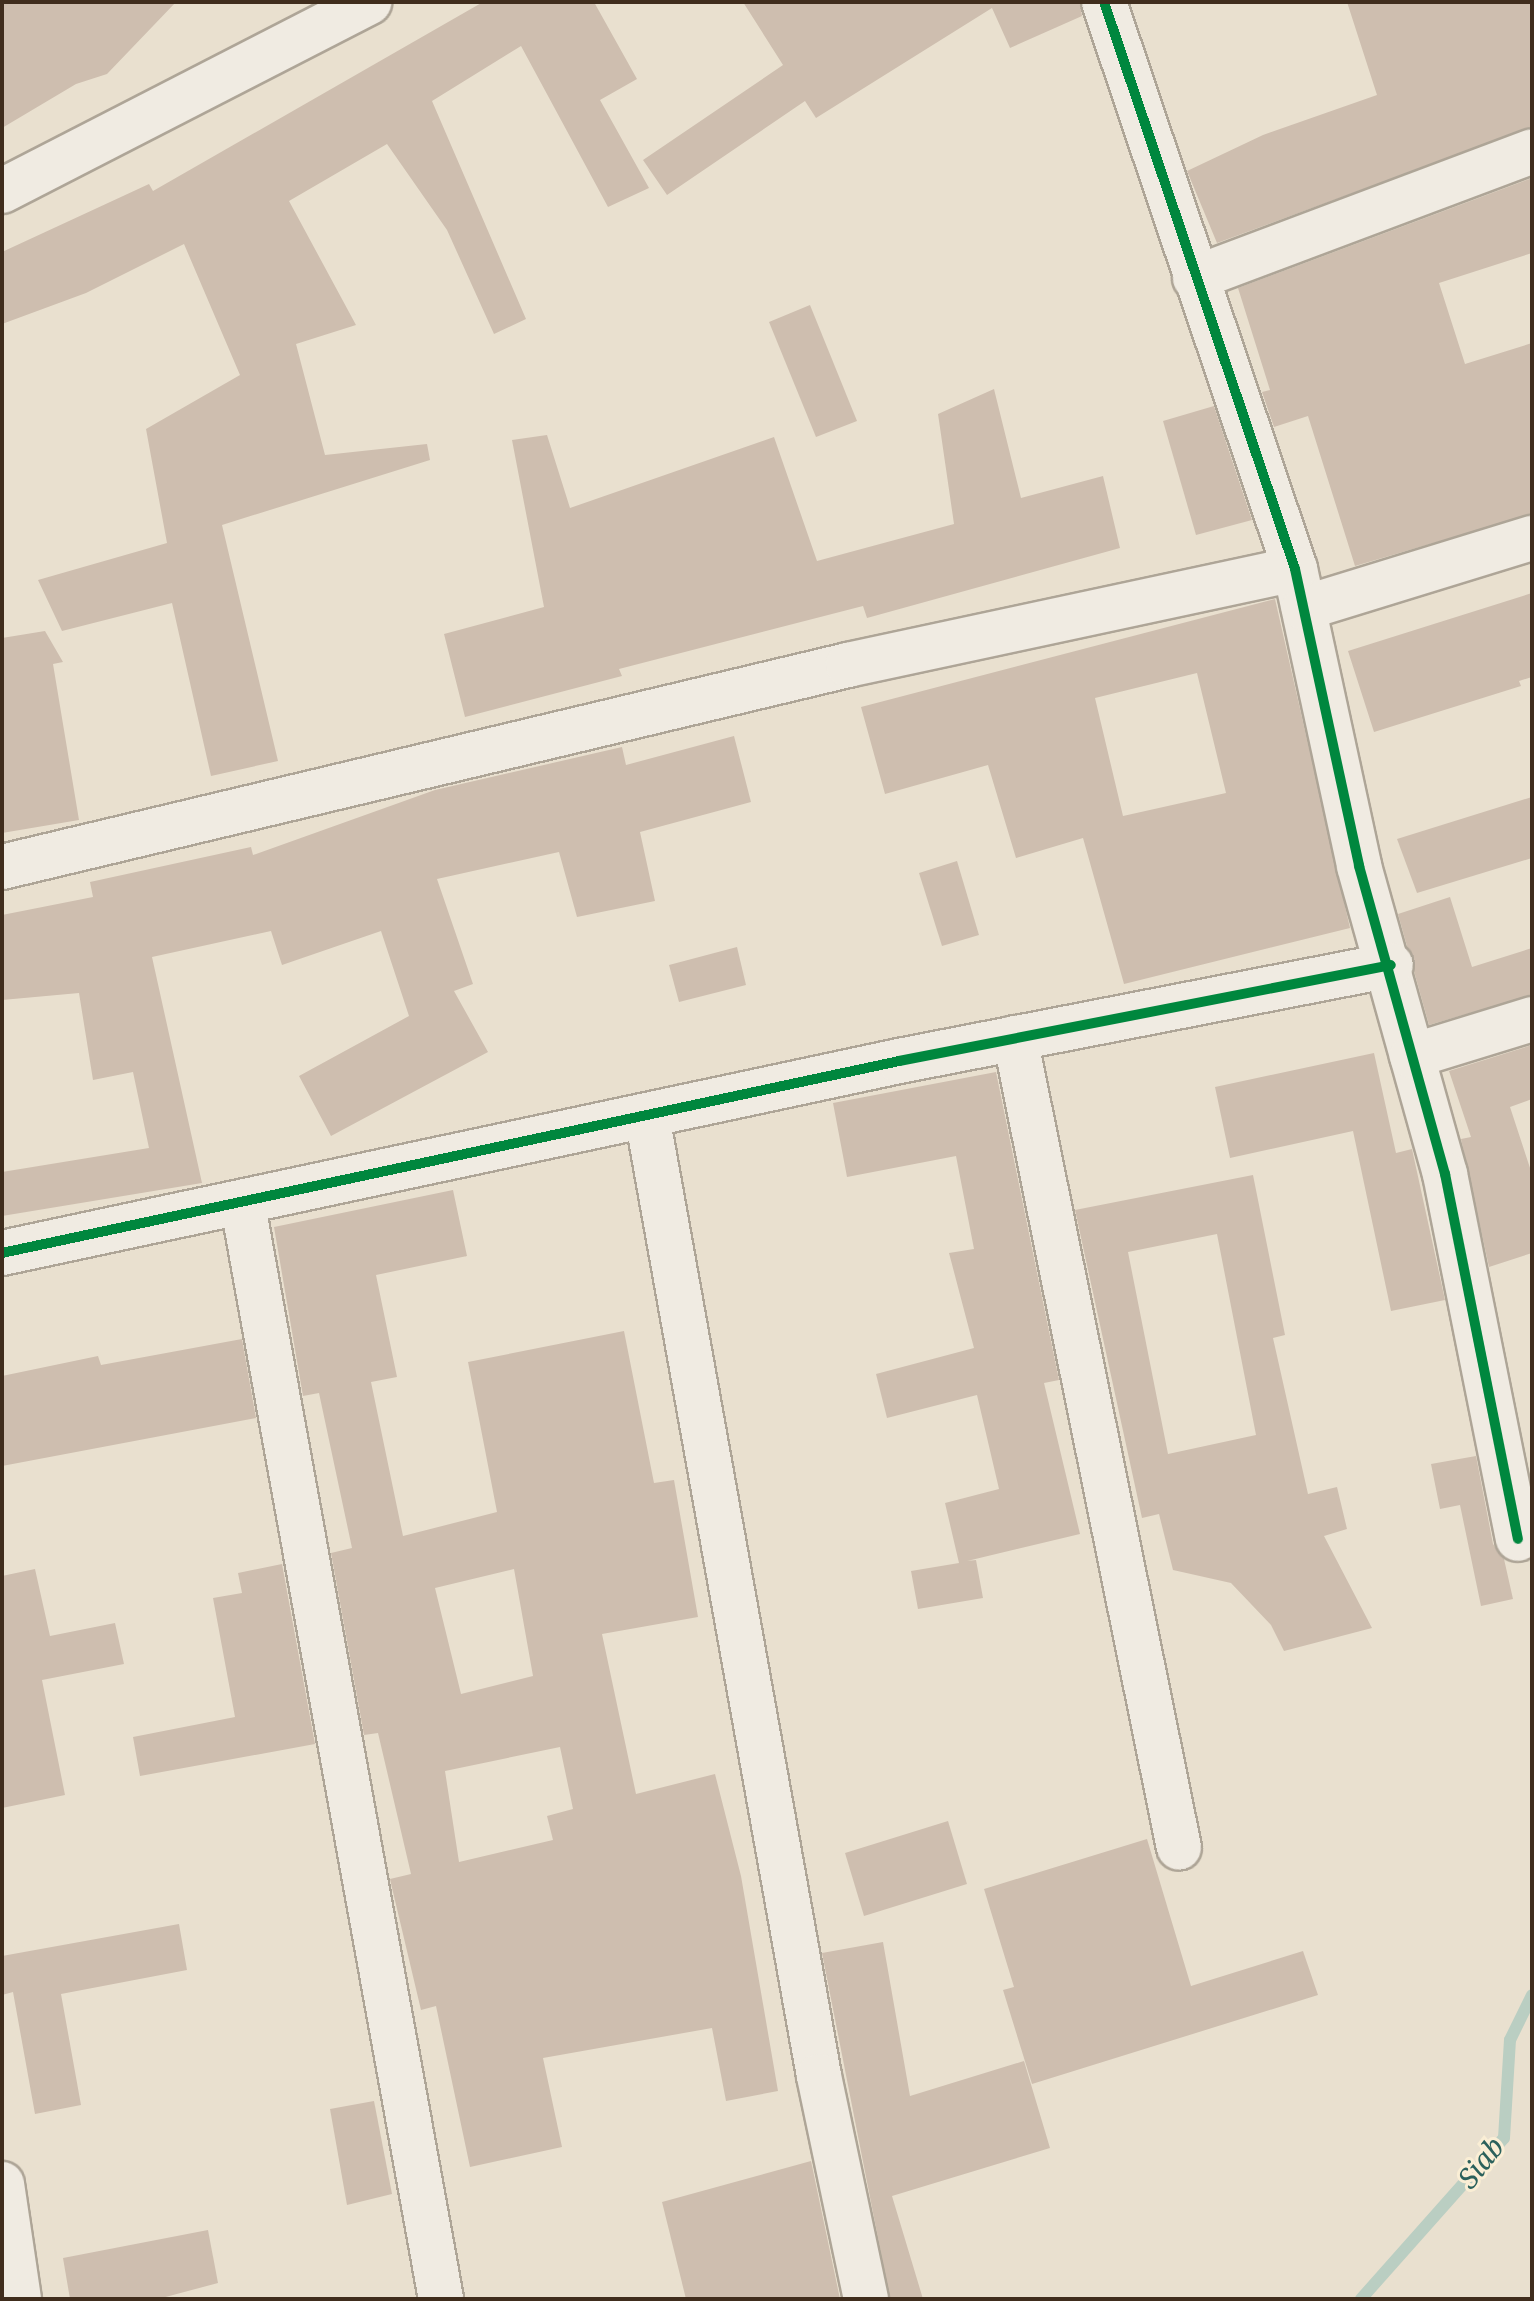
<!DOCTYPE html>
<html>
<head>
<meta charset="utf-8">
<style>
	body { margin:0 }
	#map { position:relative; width:1534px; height:2301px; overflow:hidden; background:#e9e0cf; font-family:"Noto Serif",serif }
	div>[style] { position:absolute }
	.stream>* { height:12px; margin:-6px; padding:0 6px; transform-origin:6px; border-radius:6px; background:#bacec2 }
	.building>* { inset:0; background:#cebeaf }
	.roads { filter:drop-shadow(2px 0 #aea597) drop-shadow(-2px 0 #aea597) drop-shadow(0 2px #aea597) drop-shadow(0 -2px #aea597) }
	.minor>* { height:44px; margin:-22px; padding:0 22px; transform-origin:22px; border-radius:22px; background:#f0ebe2 }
	.cycleway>* { height:10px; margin:-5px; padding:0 5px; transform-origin:5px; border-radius:5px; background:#00873e }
	span { translate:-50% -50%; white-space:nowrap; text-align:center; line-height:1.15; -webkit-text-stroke:6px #faeed5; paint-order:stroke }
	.water-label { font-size:28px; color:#2b615c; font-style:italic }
	.frame { position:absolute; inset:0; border:4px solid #402d1d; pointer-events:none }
</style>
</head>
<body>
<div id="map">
	<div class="stream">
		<div style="left:1361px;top:2299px;width:215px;rotate:-48.4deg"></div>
		<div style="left:1504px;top:2138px;width:98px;rotate:-86.5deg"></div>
		<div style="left:1510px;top:2040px;width:50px;rotate:-63.9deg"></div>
	</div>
	<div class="building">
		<div style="clip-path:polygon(2px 2px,176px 2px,107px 74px,76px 84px,2px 128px)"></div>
		<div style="clip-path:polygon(483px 2px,594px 2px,637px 79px,600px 100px,649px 188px,608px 207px,521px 46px,432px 101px,526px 319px,494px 334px,447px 230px,387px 144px,289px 201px,356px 325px,296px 344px,325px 455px,427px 444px,430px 460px,222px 525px,278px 761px,211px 776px,172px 603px,62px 631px,38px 580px,167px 543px,146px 429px,240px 375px,184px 244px,86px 293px,2px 324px,2px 252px,149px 184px,153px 191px)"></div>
		<div style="clip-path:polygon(743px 2px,1080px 2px,1082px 16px,1010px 48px,992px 8px,816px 118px,805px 101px,667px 195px,643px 160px,783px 65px)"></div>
		<div style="clip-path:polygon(1347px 2px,1532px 2px,1532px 127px,1217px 243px,1187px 171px,1263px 135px,1377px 95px)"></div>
		<div style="clip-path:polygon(1532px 178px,1532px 253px,1439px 283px,1465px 364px,1532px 343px,1532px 514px,1355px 566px,1308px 416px,1274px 427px,1262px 392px,1270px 390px,1238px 288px)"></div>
		<div style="clip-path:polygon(810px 305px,857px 421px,816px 437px,769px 322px)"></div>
		<div style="clip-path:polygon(994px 389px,1021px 498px,1103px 476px,1120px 548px,867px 618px,863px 606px,619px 669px,622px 676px,465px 717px,444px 634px,544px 607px,512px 440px,547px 435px,570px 508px,774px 437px,817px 561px,954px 524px,938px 414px)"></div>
		<div style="clip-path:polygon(1214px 406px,1252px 520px,1196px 535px,1163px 421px)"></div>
		<div style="clip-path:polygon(1532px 593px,1532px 677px,1519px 681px,1521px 686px,1374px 732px,1348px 651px)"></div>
		<div style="clip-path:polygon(evenodd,1275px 599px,1350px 928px,1124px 984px,1083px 838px,1016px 858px,988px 765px,885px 794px,861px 707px,1275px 599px,1197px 673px,1226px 793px,1123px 816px,1095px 698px,1197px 673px)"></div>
		<div style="clip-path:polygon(45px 631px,63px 662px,53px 664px,79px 820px,2px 833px,2px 638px)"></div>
		<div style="clip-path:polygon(734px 736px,751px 802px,640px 832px,655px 901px,577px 917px,559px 852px,437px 879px,473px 984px,454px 991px,488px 1052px,331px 1136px,299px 1076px,409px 1016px,381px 931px,282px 965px,271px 931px,152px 957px,202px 1183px,2px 1216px,2px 1172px,149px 1148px,133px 1072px,93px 1080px,79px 993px,2px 1000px,2px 915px,93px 897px,90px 882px,251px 847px,253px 855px,435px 790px,622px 747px,626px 765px)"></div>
		<div style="clip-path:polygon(1532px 797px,1532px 858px,1417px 893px,1397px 839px)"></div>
		<div style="clip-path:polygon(957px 861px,979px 935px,942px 946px,919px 873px)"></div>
		<div style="clip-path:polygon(1450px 897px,1472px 967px,1532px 948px,1532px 995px,1429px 1025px,1398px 914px)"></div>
		<div style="clip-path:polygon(737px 947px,746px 985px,679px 1002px,669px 965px)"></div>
		<div style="clip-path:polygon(1532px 1045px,1532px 1099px,1510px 1107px,1532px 1174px,1532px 1253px,1489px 1267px,1461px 1139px,1471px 1137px,1449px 1071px)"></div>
		<div style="clip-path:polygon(1374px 1053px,1396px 1153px,1412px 1149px,1445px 1300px,1391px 1311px,1353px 1131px,1230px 1158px,1215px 1087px)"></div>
		<div style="clip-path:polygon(996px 1072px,1059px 1380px,1044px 1383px,1080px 1534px,967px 1561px,976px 1560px,983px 1598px,918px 1609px,911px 1571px,959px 1563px,945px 1503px,999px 1489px,977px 1395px,887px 1418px,876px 1374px,974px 1348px,949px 1253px,974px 1249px,956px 1156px,847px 1177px,833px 1103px)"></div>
		<div style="clip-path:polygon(evenodd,1253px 1175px,1285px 1335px,1273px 1338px,1308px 1494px,1337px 1487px,1347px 1529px,1324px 1536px,1372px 1628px,1284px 1651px,1271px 1625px,1231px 1583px,1173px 1570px,1159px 1514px,1142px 1518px,1075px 1210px,1253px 1175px,1217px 1234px,1256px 1435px,1168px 1454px,1128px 1252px,1217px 1234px)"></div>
		<div style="clip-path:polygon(evenodd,453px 1190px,467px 1256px,376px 1275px,397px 1377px,371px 1382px,403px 1536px,497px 1512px,468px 1362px,624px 1331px,654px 1483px,674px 1480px,698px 1617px,602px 1634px,636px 1794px,715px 1774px,741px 1876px,778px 2091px,726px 2101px,712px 2028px,543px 2058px,562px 2147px,470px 2167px,436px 2006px,421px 2010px,393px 1892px,390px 1879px,411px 1874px,378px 1733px,364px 1735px,331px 1553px,352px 1548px,319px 1393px,303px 1396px,274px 1227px,453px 1190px,514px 1569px,533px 1676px,461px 1694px,435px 1588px,514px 1569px,453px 1190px,560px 1747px,573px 1809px,547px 1816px,553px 1840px,459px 1862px,445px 1771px,560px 1747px)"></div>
		<div style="clip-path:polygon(242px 1339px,256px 1418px,2px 1466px,2px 1376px,98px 1356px,101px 1365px)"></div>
		<div style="clip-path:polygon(1476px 1456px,1493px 1544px,1504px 1559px,1513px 1599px,1481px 1606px,1460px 1505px,1440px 1509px,1431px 1464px)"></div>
		<div style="clip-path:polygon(282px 1564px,315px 1744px,140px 1776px,133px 1737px,235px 1717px,213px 1598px,242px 1593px,238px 1573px)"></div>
		<div style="clip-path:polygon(35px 1569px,50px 1636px,115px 1623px,124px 1664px,42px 1680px,65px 1795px,2px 1808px,2px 1576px)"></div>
		<div style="clip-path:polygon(948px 1821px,967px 1884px,864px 1916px,845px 1853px)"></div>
		<div style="clip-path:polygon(1147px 1839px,1191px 1986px,1303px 1951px,1318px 1995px,1032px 2084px,1003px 1990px,1014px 1987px,984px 1889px)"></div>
		<div style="clip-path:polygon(179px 1924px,187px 1970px,61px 1994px,81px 2105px,35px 2114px,13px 1992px,2px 1995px,2px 1956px)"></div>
		<div style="clip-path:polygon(883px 1942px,910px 2096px,1024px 2061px,1050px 2148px,892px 2196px,923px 2299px,890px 2299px,822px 1953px)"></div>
		<div style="clip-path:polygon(374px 2101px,392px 2194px,347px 2205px,330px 2109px)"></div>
		<div style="clip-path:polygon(811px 2161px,840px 2299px,686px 2299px,662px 2202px)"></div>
		<div style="clip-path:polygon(208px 2230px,218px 2283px,158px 2299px,70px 2299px,63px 2258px)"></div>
	</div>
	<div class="roads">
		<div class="minor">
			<div style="left:1104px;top:2px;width:598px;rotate:71.38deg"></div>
			<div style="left:1295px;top:569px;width:304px;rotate:77.8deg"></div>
			<div style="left:1359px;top:866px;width:320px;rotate:74.4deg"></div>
			<div style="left:1445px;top:1174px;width:372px;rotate:78.7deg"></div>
			<div style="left:2px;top:191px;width:413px;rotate:-27.2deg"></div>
			<div style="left:1195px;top:278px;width:360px;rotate:-20.6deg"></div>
			<div style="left:1304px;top:608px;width:239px;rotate:-17.1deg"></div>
			<div style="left:2px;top:867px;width:870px;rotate:-13.43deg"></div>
			<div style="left:848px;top:665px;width:457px;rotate:-12.1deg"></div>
			<div style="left:1015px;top:1038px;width:826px;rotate:78.55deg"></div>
			<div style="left:1412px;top:1056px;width:126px;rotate:-17.1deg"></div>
			<div style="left:647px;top:1116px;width:975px;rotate:79.84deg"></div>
			<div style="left:819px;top:2076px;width:228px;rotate:78.1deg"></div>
			<div style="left:243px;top:1206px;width:1111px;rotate:79.73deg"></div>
			<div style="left:2px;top:1253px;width:917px;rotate:-12.08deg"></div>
			<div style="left:899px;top:1061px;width:501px;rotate:-11.04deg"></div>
			<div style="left:2px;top:2184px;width:116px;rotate:81.6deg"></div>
		</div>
	</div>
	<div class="cycleway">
		<div style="left:1104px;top:2px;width:598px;rotate:71.38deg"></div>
		<div style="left:1295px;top:569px;width:304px;rotate:77.8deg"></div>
		<div style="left:1359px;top:866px;width:320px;rotate:74.4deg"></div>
		<div style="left:1445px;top:1174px;width:372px;rotate:78.7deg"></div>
		<div style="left:2px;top:1253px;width:917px;rotate:-12.08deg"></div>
		<div style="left:899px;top:1061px;width:501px;rotate:-11.04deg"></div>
	</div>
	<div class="water-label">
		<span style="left:1480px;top:2162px;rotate:-52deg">Siab</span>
	</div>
	<div class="frame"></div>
</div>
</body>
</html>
